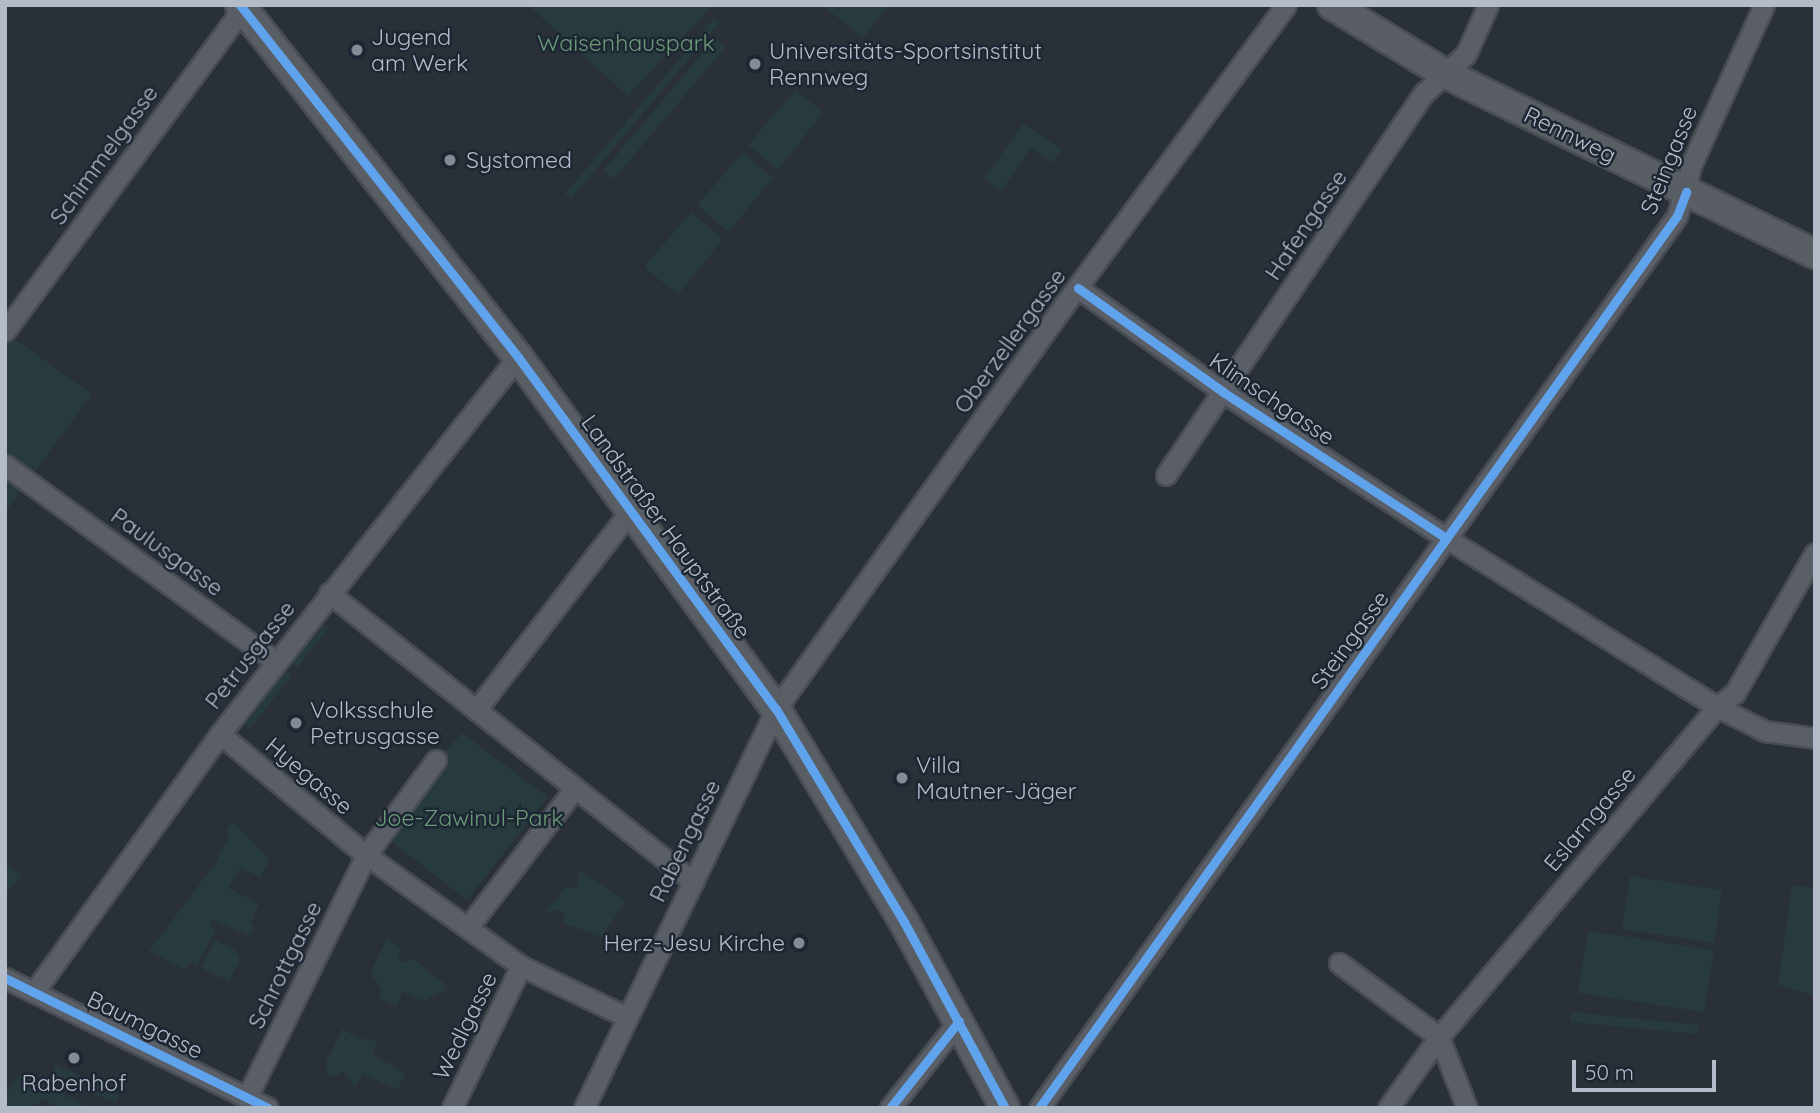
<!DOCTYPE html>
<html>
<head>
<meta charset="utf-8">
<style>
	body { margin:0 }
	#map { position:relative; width:1820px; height:1113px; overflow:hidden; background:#2a3038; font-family:Quicksand,sans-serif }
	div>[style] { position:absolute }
	.green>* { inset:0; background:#273a3e }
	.roads { filter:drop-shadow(2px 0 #484c53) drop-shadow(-2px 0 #484c53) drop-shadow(0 2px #484c53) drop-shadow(0 -2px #484c53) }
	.street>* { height:19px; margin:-9.5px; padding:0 9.5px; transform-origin:9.5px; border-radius:9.5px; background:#5a5e66 }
	.secondary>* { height:28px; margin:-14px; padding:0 14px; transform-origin:14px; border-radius:14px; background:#595d64 }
	.tram>* { height:2px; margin:-1px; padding:0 1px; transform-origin:1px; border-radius:1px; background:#595d64 }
	.cycleway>* { height:9px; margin:-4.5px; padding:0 4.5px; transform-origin:4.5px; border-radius:4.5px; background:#60a3ed }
	.dots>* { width:19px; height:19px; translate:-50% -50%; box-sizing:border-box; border:4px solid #1d2633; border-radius:50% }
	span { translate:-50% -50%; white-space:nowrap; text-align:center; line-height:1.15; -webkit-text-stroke:5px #1d2633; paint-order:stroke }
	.poi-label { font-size:23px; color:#b4bcc9 }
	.left { translate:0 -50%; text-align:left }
	.right { translate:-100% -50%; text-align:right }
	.park-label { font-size:23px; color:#6b9a76 }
	.street-label { font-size:23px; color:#b4bcc9 }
	.frame { position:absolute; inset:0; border:7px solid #b4bcc9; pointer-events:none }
	.scale { position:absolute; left:1572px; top:1060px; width:144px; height:32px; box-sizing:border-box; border:4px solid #b4bcc9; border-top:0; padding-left:9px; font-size:21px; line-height:24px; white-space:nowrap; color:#b4bcc9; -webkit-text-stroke:5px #1d2633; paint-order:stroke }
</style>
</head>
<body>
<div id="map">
	<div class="green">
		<div style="clip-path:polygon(528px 5px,713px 5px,628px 96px)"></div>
		<div style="clip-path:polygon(822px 5px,889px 5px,863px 38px)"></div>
		<div style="clip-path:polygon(714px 18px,719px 23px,571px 199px,565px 194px)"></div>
		<div style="clip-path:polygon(715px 38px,726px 47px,614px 179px,603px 171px)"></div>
		<div style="clip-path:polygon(796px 89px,823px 113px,778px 170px,748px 145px)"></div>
		<div style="clip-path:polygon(1023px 123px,1062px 149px,1052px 163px,1031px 148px,1001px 191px,984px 179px)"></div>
		<div style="clip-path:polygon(743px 152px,773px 178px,728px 232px,697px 205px)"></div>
		<div style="clip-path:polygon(691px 212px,723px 239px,678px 295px,644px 267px)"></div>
		<div style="clip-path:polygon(5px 332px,92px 394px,5px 513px)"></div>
		<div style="clip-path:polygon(323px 623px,329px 628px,297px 668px,291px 663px)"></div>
		<div style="clip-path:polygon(286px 670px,292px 675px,250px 729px,245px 724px)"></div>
		<div style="clip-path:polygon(462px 733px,548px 797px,467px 900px,392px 842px,449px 763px,441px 756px)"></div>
		<div style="clip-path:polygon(233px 821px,270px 860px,260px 877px,240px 868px,228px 888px,259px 904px,250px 923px,254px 926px,249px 936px,212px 919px,209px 925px,216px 929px,197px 966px,189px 963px,186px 970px,149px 951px,219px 858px,217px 855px,230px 838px,226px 830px)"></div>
		<div style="clip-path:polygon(5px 863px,21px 876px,5px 895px)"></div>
		<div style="clip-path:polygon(579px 869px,626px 901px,601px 937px,564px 923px,564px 913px,557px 909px,545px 913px,566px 886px,577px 889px)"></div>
		<div style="clip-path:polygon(1630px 876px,1722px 890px,1714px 943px,1622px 929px)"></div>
		<div style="clip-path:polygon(1792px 885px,1815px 888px,1815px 996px,1778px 985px)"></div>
		<div style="clip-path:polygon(1588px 931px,1714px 950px,1704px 1012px,1578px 993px)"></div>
		<div style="clip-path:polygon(387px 938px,401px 949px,398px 959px,403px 963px,412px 958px,447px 986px,445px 990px,423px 1001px,403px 991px,396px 1006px,379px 998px,382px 990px,370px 973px)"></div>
		<div style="clip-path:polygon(215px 940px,234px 949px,240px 960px,229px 981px,201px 968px)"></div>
		<div style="clip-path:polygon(1571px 1012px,1699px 1025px,1698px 1034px,1570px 1022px)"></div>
		<div style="clip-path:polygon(343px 1028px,356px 1038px,378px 1041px,372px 1055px,405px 1072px,397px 1090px,363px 1074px,355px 1088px,343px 1071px,334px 1078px,327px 1074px,326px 1062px)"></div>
		<div style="clip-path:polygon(55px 1064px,85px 1078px,81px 1086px,53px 1074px)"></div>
		<div style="clip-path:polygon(19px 1074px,93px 1108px,61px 1108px,42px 1099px,36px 1108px,5px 1108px,5px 1095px)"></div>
		<div style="clip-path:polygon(96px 1083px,119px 1095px,116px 1103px,90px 1093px)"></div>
	</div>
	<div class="roads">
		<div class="street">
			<div style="left:1078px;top:288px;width:178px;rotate:35.6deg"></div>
			<div style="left:1223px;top:392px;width:267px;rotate:33.2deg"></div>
			<div style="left:1446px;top:538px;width:319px;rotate:31.9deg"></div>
			<div style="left:1717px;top:707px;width:54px;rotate:26.6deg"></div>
			<div style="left:1765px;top:731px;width:50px;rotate:8deg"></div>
			<div style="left:5px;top:331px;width:401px;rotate:-53.6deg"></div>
			<div style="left:5px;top:465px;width:335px;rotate:36deg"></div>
			<div style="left:1166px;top:475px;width:461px;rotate:-56deg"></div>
			<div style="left:1424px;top:93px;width:57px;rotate:-42.9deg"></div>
			<div style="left:1466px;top:54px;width:54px;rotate:-65.8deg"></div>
			<div style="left:329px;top:593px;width:465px;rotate:38.4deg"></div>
			<div style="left:476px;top:710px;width:253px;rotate:-52.2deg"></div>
			<div style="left:220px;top:734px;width:190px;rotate:39.7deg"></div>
			<div style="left:366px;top:855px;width:191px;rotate:35.6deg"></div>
			<div style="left:521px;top:966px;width:118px;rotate:25.7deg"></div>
			<div style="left:468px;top:927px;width:175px;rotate:-52.4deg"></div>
			<div style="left:1339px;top:963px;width:124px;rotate:36.5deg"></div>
			<div style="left:1439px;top:1037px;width:76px;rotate:68.5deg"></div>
			<div style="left:5px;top:978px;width:293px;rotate:26.3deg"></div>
			<div style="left:34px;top:992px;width:318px;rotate:-54.2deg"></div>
			<div style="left:220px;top:734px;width:481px;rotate:-51.7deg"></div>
			<div style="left:247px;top:1097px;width:270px;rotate:-63.8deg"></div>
			<div style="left:366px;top:855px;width:118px;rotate:-53.6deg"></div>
			<div style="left:452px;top:1108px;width:158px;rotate:-64.1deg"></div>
			<div style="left:584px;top:1108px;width:443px;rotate:-64.3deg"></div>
			<div style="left:776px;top:709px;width:496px;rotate:-54.5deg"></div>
			<div style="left:1064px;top:305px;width:373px;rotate:-53.5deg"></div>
			<div style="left:890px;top:1108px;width:111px;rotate:-51.6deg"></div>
			<div style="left:1039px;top:1108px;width:1097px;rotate:-54.43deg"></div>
			<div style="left:1677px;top:216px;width:55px;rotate:-74.2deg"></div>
			<div style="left:1692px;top:163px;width:174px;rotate:-65.5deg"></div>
			<div style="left:1388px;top:1108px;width:87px;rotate:-54.3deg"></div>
			<div style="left:1439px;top:1037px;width:431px;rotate:-49.9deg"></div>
			<div style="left:1717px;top:707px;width:23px;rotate:-38deg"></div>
			<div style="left:1735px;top:693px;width:161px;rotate:-60.3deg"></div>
		</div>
		<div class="secondary">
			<div style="left:240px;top:5px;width:449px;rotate:51.7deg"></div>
			<div style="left:518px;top:357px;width:436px;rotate:53.8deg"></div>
			<div style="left:776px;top:709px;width:249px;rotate:59deg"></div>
			<div style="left:904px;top:922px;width:212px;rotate:61.5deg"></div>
			<div style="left:1332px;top:5px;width:131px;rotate:31.3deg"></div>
			<div style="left:1444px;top:73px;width:413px;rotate:26deg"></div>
		</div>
	</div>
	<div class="tram">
		<div style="left:1323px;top:5px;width:136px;rotate:30.9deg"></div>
		<div style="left:1440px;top:75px;width:418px;rotate:26.1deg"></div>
	</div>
	<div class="cycleway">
		<div style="left:240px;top:5px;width:449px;rotate:51.7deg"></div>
		<div style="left:518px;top:357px;width:436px;rotate:53.8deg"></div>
		<div style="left:776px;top:709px;width:249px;rotate:59deg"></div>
		<div style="left:904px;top:922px;width:212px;rotate:61.5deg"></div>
		<div style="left:1078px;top:288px;width:178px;rotate:35.6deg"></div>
		<div style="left:1223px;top:392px;width:267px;rotate:33.2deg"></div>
		<div style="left:5px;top:978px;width:293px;rotate:26.3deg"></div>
		<div style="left:890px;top:1108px;width:111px;rotate:-51.6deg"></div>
		<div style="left:1039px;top:1108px;width:1097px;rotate:-54.43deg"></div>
		<div style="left:1677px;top:216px;width:26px;rotate:-69deg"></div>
	</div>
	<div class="dots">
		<div style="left:357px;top:50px;background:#848b96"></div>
		<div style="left:755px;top:64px;background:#848b96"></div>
		<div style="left:450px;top:160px;background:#848b96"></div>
		<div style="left:296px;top:723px;background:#848b96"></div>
		<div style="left:902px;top:778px;background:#848b96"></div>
		<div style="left:799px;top:943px;background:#848b96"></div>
		<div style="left:74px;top:1058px;background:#848b96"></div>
	</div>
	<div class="poi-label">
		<span class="left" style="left:371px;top:50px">Jugend<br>am Werk</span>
		<span class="left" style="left:769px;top:64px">Universitäts-Sportsinstitut<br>Rennweg</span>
		<span class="left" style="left:466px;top:160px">Systomed</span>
		<span class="left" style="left:310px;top:723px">Volksschule<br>Petrusgasse</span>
		<span class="left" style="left:916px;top:778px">Villa<br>Mautner-Jäger</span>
		<span class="right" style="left:785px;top:943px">Herz-Jesu Kirche</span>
		<span style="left:74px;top:1083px">Rabenhof</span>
	</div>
	<div class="park-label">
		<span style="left:626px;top:43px">Waisenhauspark</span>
		<span style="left:469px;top:818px">Joe-Zawinul-Park</span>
	</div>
	<div class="street-label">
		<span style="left:1570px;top:135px;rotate:26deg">Rennweg</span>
		<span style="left:104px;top:155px;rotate:-54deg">Schimmelgasse</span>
		<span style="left:1669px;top:160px;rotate:-68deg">Steingasse</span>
		<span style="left:1306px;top:225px;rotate:-56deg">Hafengasse</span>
		<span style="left:1010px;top:341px;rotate:-54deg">Oberzellergasse</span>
		<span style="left:1272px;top:399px;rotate:34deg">Klimschgasse</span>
		<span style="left:666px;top:527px;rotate:54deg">Landstraßer Hauptstraße</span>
		<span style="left:167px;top:552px;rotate:36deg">Paulusgasse</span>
		<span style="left:1350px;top:640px;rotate:-54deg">Steingasse</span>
		<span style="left:250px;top:655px;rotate:-52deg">Petrusgasse</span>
		<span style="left:309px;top:776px;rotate:40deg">Hyegasse</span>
		<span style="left:1590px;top:819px;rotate:-50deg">Eslarngasse</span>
		<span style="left:685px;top:841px;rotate:-64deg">Rabengasse</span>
		<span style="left:285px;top:965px;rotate:-64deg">Schrottgasse</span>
		<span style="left:145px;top:1025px;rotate:26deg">Baumgasse</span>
		<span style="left:465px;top:1026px;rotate:-64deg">Wedlgasse</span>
	</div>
	<div class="frame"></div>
	<div class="scale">50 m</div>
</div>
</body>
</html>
